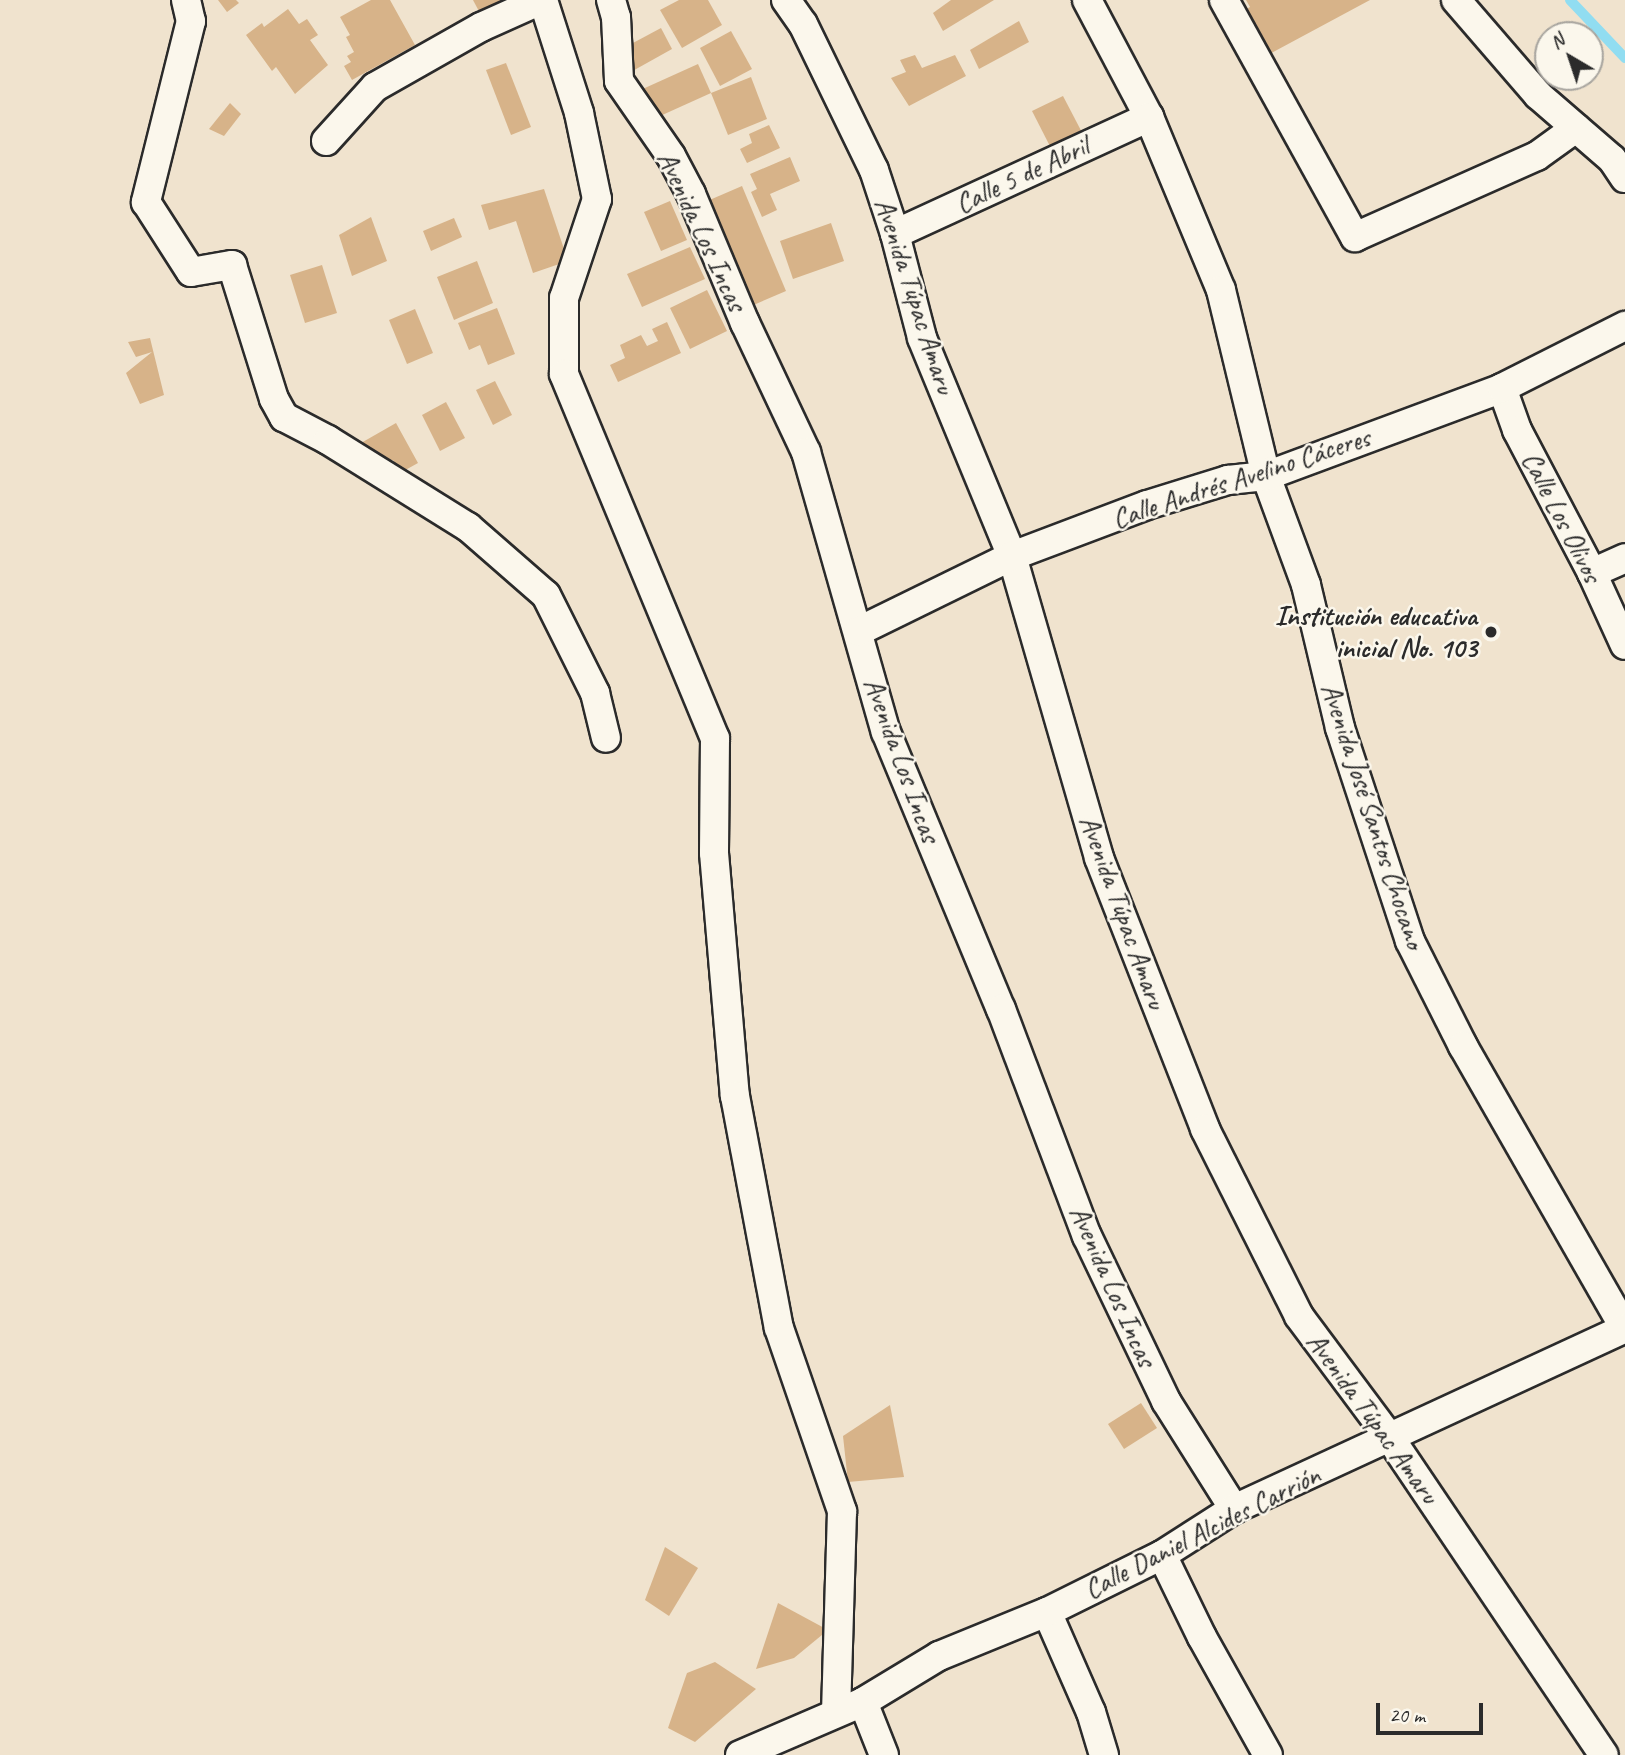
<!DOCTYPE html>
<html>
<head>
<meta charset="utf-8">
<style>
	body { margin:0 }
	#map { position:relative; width:1625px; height:1755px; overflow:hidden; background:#f0e3ce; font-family:Caveat,sans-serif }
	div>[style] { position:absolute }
	.stream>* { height:10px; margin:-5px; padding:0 5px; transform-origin:5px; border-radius:5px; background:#91ddf1 }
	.building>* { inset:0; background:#d7b389 }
	.roads { filter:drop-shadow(2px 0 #2b2b2b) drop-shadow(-2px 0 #2b2b2b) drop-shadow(0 2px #2b2b2b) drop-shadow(0 -2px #2b2b2b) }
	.minor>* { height:28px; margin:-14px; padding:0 14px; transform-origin:14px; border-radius:14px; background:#fbf7ec }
	.dots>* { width:19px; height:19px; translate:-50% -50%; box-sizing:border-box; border:4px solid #fbf7ec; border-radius:50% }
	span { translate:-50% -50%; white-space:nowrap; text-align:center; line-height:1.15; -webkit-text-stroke:5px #fbf7ec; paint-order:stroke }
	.street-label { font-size:28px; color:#2b2b2b }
	.poi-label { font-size:28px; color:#2b2b2b; font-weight:700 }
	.right { translate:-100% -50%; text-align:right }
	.north { position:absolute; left:1534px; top:21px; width:70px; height:70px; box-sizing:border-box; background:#fbf7ec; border:2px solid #a8a59f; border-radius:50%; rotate:321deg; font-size:19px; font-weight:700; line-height:28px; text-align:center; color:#2b2b2b }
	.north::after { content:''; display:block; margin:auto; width:24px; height:32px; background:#2b2b2b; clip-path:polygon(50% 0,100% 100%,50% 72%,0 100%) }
	.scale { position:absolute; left:1376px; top:1703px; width:107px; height:32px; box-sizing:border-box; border:4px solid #2b2b2b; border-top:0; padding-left:9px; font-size:21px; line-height:24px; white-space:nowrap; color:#2b2b2b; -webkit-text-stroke:5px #fbf7ec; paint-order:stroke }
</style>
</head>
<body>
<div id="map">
	<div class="stream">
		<div style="left:1570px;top:0;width:80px;rotate:46.5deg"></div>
	</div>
	<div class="building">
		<div style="clip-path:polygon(218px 0,236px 0,239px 3px,227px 12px)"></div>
		<div style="clip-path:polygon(371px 0,390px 0,415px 45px,352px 80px,344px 66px,351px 62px,347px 56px,354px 52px,346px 37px,350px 35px,340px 17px)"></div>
		<div style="clip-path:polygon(473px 0,514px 0,482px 17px)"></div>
		<div style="clip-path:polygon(679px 0,708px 0,722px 25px,682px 48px,660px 10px)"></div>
		<div style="clip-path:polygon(951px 0,994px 0,943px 31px,933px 13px)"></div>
		<div style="clip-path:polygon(1246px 0,1370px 0,1266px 56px,1243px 11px,1250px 7px)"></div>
		<div style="clip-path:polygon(288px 9px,299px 24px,307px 19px,318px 35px,310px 40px,328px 65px,295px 94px,276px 67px,272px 71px,246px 35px,262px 23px,264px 27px)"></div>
		<div style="clip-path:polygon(1019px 21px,1029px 42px,979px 69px,970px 50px)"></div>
		<div style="clip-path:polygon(661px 28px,672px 49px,629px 73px,618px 51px)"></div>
		<div style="clip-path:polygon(731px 31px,752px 69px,720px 86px,700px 48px)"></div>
		<div style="clip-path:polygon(915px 55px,922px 68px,955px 55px,966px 76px,909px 106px,891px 78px,906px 72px,900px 60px)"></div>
		<div style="clip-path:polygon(506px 63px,531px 127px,511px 135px,486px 70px)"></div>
		<div style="clip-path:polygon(698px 64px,711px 93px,649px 121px,636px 92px)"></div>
		<div style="clip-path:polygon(751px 77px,767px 119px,728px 135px,711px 93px)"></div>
		<div style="clip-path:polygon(1063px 96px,1087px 142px,1056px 158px,1032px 111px)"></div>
		<div style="clip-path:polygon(230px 103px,241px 114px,224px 136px,209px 129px)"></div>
		<div style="clip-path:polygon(769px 125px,780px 148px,747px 163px,740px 149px,752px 143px,749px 134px)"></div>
		<div style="clip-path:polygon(790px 157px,800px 181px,770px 194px,777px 210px,762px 217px,751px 192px,757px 189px,750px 174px)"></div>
		<div style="clip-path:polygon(742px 186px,786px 291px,742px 310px,698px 205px)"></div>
		<div style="clip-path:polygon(544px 189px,568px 261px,533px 273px,516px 221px,489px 230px,481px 205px)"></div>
		<div style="clip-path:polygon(670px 201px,687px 240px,661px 251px,644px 212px)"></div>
		<div style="clip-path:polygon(371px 217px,387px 261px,352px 276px,339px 235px)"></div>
		<div style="clip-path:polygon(454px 218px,462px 237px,431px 251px,423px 231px)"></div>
		<div style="clip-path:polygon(831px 223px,844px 261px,793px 279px,780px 241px)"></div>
		<div style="clip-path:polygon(690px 247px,705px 279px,642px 307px,627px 274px)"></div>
		<div style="clip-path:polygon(477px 261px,493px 303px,454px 320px,437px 277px)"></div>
		<div style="clip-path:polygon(322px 265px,337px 313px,305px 323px,290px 275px)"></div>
		<div style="clip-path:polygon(707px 290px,727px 331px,690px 349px,670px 308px)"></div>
		<div style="clip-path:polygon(497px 308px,515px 354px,488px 365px,480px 345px,469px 350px,458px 323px)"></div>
		<div style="clip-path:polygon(415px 309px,433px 353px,407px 364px,389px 320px)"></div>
		<div style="clip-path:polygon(667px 322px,681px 353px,618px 382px,610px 365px,625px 358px,620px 345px,641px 335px,647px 346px,658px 341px,652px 329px)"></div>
		<div style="clip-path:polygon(150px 338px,164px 395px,140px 404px,126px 373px,152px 352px,136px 357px,128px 342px)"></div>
		<div style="clip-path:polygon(495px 381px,512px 415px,493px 425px,476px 390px)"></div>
		<div style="clip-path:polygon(446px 402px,465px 438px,440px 451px,422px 415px)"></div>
		<div style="clip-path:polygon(396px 423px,418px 463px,400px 473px,393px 460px,376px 469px,361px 443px)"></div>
		<div style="clip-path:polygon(1141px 1403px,1157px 1428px,1124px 1449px,1108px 1424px)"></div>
		<div style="clip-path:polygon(890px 1405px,904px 1477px,848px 1482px,843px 1436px)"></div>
		<div style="clip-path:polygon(665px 1547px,698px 1568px,669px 1616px,645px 1600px)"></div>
		<div style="clip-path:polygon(778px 1603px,828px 1630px,794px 1658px,756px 1669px)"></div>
		<div style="clip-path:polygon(715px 1662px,756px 1689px,695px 1742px,668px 1728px,687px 1673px)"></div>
	</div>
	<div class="roads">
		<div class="minor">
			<div style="left:186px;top:0;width:22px;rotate:77deg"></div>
			<div style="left:191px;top:21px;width:187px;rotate:104deg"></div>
			<div style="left:146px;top:202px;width:83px;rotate:57.3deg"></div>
			<div style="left:191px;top:272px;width:42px;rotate:-9.7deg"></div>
			<div style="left:232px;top:265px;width:140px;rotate:72.6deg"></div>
			<div style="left:274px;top:399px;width:21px;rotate:61deg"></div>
			<div style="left:284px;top:417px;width:50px;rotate:27.6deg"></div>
			<div style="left:328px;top:440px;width:165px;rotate:31.9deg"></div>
			<div style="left:468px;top:527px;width:103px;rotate:41.1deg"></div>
			<div style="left:546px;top:595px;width:110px;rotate:63.4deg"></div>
			<div style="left:595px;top:693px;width:46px;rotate:76.3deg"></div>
			<div style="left:543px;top:0;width:119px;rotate:72.3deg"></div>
			<div style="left:579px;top:113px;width:88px;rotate:78.2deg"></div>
			<div style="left:597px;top:199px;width:104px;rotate:108.4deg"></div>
			<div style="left:564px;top:298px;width:76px;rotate:90deg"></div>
			<div style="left:564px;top:374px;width:394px;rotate:67.5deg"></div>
			<div style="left:715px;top:738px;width:115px;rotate:90.5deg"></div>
			<div style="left:714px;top:853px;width:244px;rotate:85.1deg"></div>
			<div style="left:735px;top:1096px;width:236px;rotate:79.3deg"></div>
			<div style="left:779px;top:1328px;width:194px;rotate:71deg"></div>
			<div style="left:842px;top:1511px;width:200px;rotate:91.7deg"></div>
			<div style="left:611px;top:0;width:18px;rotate:74deg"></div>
			<div style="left:616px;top:17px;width:64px;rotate:87.3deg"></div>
			<div style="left:619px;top:81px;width:91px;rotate:55.3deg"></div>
			<div style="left:671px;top:156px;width:43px;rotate:62.2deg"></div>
			<div style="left:691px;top:194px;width:140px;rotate:67.3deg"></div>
			<div style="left:745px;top:323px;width:143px;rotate:64.7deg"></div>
			<div style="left:806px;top:452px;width:291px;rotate:74.1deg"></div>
			<div style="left:886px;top:732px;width:300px;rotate:67.5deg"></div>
			<div style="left:1001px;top:1009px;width:243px;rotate:69.3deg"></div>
			<div style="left:1087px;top:1236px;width:183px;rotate:64.4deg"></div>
			<div style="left:1166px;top:1401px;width:128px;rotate:57.8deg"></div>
			<div style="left:786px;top:0;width:29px;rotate:55deg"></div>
			<div style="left:803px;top:24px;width:162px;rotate:64.1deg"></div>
			<div style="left:874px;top:170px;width:67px;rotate:71.8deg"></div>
			<div style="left:895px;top:234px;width:107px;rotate:75.4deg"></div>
			<div style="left:922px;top:338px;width:236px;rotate:67.6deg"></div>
			<div style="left:1012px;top:556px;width:314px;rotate:73.9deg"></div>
			<div style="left:1099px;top:858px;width:291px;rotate:68.6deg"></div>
			<div style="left:1205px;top:1129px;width:209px;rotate:63.3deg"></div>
			<div style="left:1299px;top:1316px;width:152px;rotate:53.3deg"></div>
			<div style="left:1390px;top:1438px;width:382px;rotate:56deg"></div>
			<div style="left:1087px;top:0;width:132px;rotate:62.1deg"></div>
			<div style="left:1149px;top:117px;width:187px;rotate:67.4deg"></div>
			<div style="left:1221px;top:290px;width:191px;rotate:76.4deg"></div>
			<div style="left:1266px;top:476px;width:116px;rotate:69.8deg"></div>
			<div style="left:1306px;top:585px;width:147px;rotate:76.6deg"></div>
			<div style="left:1340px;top:728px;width:224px;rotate:71.8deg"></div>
			<div style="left:1410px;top:941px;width:118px;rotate:63.2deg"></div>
			<div style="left:1463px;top:1046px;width:326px;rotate:60.2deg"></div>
			<div style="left:1224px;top:0;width:271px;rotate:61.1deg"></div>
			<div style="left:1355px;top:237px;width:199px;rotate:-24deg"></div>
			<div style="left:1537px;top:156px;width:48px;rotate:-35.7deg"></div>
			<div style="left:1456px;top:0;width:125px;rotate:49.2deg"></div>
			<div style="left:1538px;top:95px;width:98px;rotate:40.9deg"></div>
			<div style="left:1612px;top:159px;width:23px;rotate:56deg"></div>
			<div style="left:326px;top:141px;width:73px;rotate:-47.8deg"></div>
			<div style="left:375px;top:87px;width:122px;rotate:-29.5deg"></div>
			<div style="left:481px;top:27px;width:66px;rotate:-24.2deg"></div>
			<div style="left:895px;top:234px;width:280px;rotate:-24.7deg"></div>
			<div style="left:1502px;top:388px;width:45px;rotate:70.3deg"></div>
			<div style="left:1517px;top:430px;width:161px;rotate:62.3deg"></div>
			<div style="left:1592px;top:573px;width:79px;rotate:65.4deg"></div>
			<div style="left:1592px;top:573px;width:36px;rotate:-24deg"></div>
			<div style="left:859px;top:631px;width:170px;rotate:-26.1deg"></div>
			<div style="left:1012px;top:556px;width:144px;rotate:-20.7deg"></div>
			<div style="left:1147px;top:505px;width:85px;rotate:-17.2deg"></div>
			<div style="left:1228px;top:480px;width:38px;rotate:-6deg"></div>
			<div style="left:1266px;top:476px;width:252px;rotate:-20.4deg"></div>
			<div style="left:1502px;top:388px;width:138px;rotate:-26.8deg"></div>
			<div style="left:1162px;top:1555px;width:91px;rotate:64deg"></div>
			<div style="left:1202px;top:1637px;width:135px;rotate:60.8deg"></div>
			<div style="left:1047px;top:1612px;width:109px;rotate:66.3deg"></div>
			<div style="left:1091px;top:1712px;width:45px;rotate:73.2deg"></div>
			<div style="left:863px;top:1702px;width:57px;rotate:68.4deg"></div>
			<div style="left:740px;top:1755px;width:134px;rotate:-23.3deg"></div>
			<div style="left:863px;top:1702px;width:89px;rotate:-31.2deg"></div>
			<div style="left:939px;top:1656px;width:117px;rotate:-22.2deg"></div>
			<div style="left:1047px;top:1612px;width:128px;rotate:-26.4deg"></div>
			<div style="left:1162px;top:1555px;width:85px;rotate:-32.6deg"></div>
			<div style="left:1234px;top:1509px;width:431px;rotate:-24.8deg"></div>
		</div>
	</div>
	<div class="dots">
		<div style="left:1491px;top:632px;background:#2b2b2b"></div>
	</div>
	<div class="street-label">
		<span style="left:1022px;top:175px;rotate:-25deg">Calle 5 de Abril</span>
		<span style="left:702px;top:231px;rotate:65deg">Avenida Los Incas</span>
		<span style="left:915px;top:296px;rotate:72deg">Avenida Túpac Amaru</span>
		<span style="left:1241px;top:478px;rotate:-18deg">Calle Andrés Avelino Cáceres</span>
		<span style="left:1562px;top:517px;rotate:63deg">Calle Los Olivos</span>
		<span style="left:902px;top:760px;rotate:70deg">Avenida Los Incas</span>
		<span style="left:1373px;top:816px;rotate:72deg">Avenida José Santos Chocano</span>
		<span style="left:1123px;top:912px;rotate:70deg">Avenida Túpac Amaru</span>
		<span style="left:1113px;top:1286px;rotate:66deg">Avenida Los Incas</span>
		<span style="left:1373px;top:1418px;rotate:54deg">Avenida Túpac Amaru</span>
		<span style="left:1202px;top:1532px;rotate:-27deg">Calle Daniel Alcides Carrión</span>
	</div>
	<div class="poi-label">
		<span class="right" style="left:1477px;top:632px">Institución educativa<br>inicial No. 103</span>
	</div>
	<div class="north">N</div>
	<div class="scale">20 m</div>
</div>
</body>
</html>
